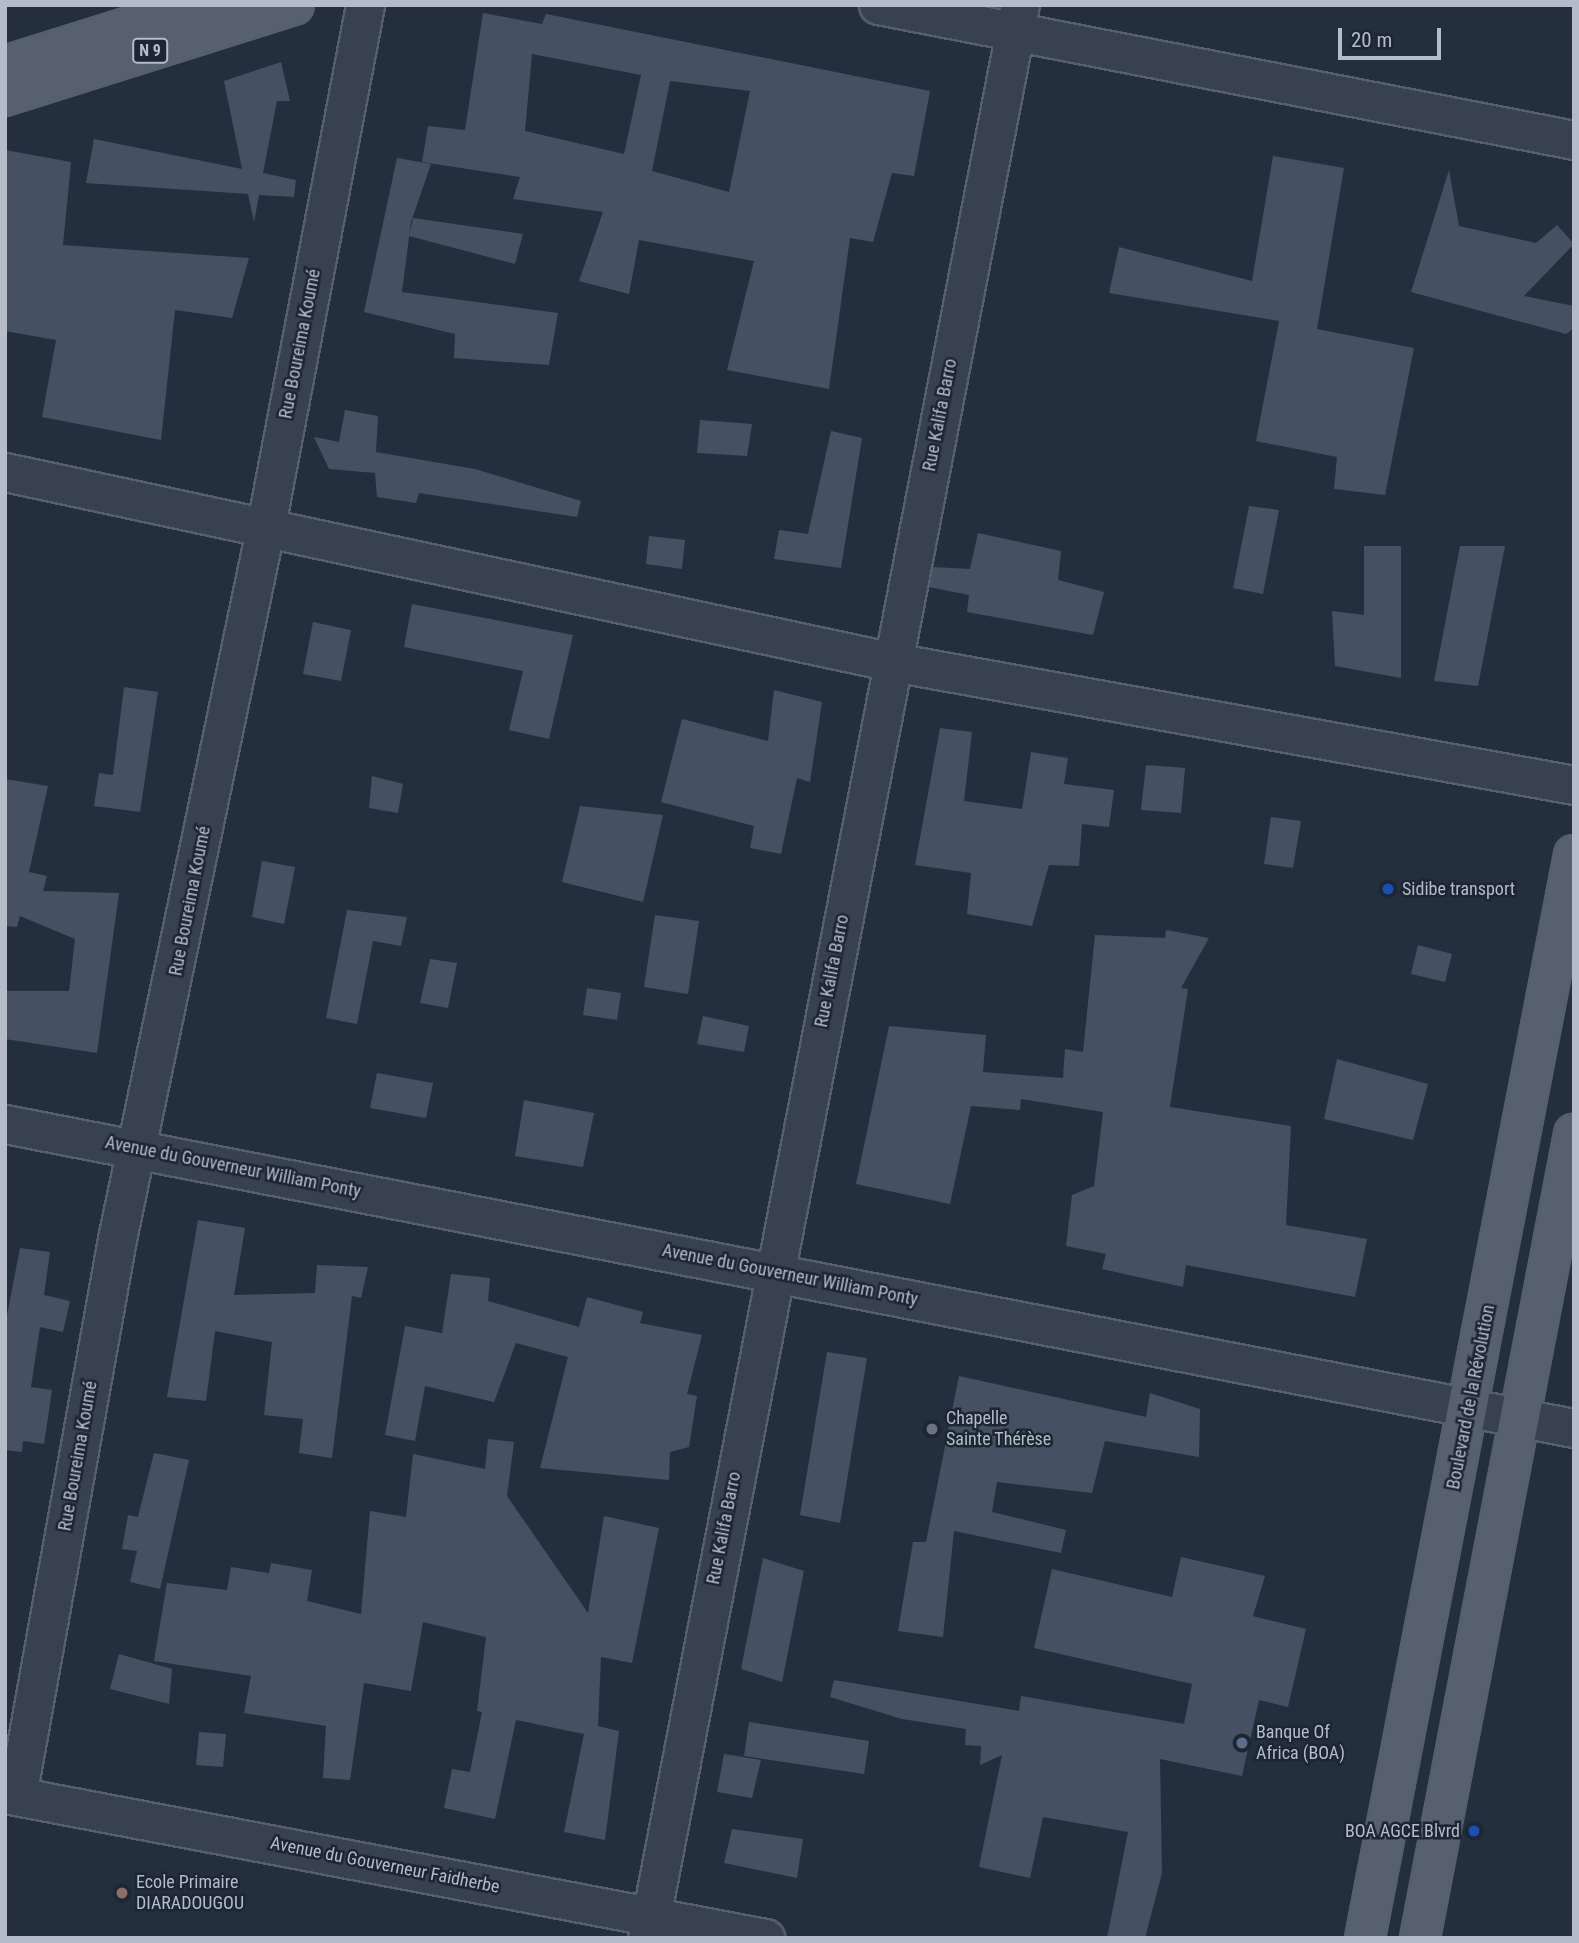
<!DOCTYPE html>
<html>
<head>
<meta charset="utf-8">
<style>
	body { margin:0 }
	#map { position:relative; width:1579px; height:1943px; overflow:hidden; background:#242f3e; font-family:"Roboto Condensed",sans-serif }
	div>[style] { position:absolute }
	.building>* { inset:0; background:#455162 }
	.roads { filter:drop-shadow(2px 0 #565f6c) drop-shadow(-2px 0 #565f6c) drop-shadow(0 2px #565f6c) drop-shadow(0 -2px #565f6c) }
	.minor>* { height:37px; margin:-18.5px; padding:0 18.5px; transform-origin:18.5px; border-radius:18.5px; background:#38414e }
	.major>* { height:38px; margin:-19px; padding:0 19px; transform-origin:19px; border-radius:19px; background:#56606e }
	.dots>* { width:19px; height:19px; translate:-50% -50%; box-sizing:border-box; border:4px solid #1d2633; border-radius:50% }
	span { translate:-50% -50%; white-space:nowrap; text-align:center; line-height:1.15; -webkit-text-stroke:5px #1d2633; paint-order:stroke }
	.shield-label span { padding:2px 5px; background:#1d2633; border:2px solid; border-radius:5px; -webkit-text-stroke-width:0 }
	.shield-label { font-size:16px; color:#b4bcc9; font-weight:700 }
	.street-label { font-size:18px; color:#b4bcc9 }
	.poi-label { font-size:18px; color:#b4bcc9 }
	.left { translate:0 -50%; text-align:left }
	.right { translate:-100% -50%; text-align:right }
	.frame { position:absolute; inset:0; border:7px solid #b4bcc9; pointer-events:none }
	.scale { position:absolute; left:1338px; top:28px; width:103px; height:32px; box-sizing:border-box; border:4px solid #b4bcc9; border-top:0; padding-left:9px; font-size:21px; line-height:24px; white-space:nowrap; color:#b4bcc9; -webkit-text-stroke:5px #1d2633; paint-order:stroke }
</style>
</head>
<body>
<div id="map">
	<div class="building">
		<div style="clip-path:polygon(evenodd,483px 13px,542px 24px,546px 14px,930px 91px,914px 176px,892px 173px,873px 242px,850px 238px,829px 389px,727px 370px,754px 261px,639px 240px,629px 294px,579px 281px,603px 212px,513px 199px,520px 177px,422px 162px,428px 126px,465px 130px,483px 13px,532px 54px,641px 75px,624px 154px,525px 131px,532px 54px,483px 13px,670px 81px,750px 91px,729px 192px,652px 171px,670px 81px)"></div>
		<div style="clip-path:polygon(281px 62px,290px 101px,277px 101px,263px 173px,296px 180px,294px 197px,259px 195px,254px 222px,248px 194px,86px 183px,94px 139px,242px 169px,224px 81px)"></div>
		<div style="clip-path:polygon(5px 150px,71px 162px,63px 245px,249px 258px,232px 318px,175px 310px,161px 440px,42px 417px,56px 340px,5px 331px)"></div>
		<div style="clip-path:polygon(1273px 156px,1344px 168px,1317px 329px,1414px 348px,1385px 495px,1334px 489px,1337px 457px,1256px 441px,1279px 321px,1109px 293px,1119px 247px,1252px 281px)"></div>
		<div style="clip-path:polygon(397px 158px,431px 164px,411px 222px,402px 292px,558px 313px,549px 365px,454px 358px,455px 334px,364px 312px)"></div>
		<div style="clip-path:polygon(1449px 170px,1459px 226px,1536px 243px,1557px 225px,1574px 244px,1524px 296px,1574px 306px,1574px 328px,1566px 334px,1411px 292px)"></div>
		<div style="clip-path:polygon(413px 218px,523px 234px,515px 264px,409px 236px)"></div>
		<div style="clip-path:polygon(345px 410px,378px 416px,376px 452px,475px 469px,581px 501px,577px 517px,419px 493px,416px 503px,377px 497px,375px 473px,329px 469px,314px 437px,339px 442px)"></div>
		<div style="clip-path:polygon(700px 420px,752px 424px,747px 456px,697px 453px)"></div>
		<div style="clip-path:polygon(831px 431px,862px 438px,841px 568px,774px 559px,779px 530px,808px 534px)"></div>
		<div style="clip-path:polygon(1249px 506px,1279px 510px,1263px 594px,1233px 588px)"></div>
		<div style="clip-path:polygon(978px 533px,1061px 551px,1058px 580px,1104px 592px,1093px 635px,967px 612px,969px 595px,929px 587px,933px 567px,970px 569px)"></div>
		<div style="clip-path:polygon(649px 536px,685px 540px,682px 569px,646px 564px)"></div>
		<div style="clip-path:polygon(1364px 546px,1401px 546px,1401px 678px,1335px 666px,1332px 611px,1364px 615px)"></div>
		<div style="clip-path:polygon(1460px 546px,1505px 546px,1478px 686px,1434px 681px)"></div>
		<div style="clip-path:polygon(412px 604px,573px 635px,549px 739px,509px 730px,523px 671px,404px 647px)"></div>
		<div style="clip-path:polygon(313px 622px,351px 630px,341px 681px,303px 674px)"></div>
		<div style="clip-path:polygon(124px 687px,158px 692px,140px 812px,94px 806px,99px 773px,113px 775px)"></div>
		<div style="clip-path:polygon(774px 690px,822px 702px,810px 782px,797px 778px,781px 854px,750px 848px,754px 826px,661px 802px,682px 719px,768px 741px)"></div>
		<div style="clip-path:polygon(940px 728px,972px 732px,964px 801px,1022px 809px,1031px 752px,1068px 758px,1064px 784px,1114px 790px,1109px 827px,1082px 824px,1079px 866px,1049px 865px,1032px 926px,967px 914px,971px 873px,915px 865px)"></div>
		<div style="clip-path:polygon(1146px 765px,1185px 768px,1181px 813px,1141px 810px)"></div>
		<div style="clip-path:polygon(372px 776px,403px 784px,398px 813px,369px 808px)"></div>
		<div style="clip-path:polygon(5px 779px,48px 786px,29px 872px,47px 876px,43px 891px,119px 893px,97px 1053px,5px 1039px,5px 991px,69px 991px,75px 939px,20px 916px,17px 927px,5px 926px)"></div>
		<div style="clip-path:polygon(580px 806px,663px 815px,643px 902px,562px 882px)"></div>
		<div style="clip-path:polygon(1271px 817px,1301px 821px,1293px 868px,1264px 864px)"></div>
		<div style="clip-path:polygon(262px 861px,295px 867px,284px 924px,252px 917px)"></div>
		<div style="clip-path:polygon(347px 910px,407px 917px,401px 946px,373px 941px,357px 1024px,326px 1018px)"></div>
		<div style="clip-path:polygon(655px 915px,699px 921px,688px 994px,644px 987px)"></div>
		<div style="clip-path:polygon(1166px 930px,1209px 938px,1181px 988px,1188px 989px,1170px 1107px,1291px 1126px,1286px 1225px,1367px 1239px,1355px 1297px,1186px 1265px,1183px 1287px,1102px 1269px,1106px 1254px,1066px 1246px,1072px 1195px,1094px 1186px,1103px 1112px,1021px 1099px,1020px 1110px,971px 1106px,950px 1204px,856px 1184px,889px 1026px,986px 1035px,983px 1072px,1063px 1078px,1065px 1049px,1083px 1052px,1095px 935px,1165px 938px)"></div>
		<div style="clip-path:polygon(1418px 945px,1452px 954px,1445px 982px,1411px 974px)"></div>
		<div style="clip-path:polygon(430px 959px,457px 963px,448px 1008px,420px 1003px)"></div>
		<div style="clip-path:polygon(587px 988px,621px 993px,617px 1020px,583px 1015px)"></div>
		<div style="clip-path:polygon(703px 1016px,749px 1026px,744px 1052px,697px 1044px)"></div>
		<div style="clip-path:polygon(1337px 1059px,1428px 1084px,1413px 1140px,1324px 1119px)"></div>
		<div style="clip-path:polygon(377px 1073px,433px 1083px,426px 1118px,370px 1108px)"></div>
		<div style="clip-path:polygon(524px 1100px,594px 1113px,583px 1167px,515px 1156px)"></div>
		<div style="clip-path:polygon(198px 1220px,245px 1228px,234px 1295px,315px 1293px,317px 1265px,368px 1267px,361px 1298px,352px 1296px,332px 1458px,299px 1453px,303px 1419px,264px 1415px,272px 1342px,215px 1331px,206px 1401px,167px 1397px)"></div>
		<div style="clip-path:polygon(20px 1248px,50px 1252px,44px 1295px,70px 1301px,63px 1332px,40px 1327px,31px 1387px,52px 1390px,44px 1444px,23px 1441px,22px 1452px,5px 1450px,5px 1326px)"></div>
		<div style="clip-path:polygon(451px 1274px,490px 1278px,488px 1301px,579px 1327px,587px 1297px,643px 1312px,640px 1323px,702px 1335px,687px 1394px,697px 1396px,689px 1447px,670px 1452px,669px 1480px,540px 1468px,568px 1357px,516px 1343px,494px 1402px,425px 1386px,415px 1441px,385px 1435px,405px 1326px,442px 1333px)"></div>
		<div style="clip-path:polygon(827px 1352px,867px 1358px,840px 1523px,800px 1515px)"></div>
		<div style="clip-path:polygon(959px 1376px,1146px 1417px,1150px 1393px,1200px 1409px,1199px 1457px,1105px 1441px,1092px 1493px,997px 1482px,992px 1512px,1066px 1530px,1061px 1553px,954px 1531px,943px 1637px,898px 1631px,913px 1542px,926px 1542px)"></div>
		<div style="clip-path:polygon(488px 1439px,514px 1442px,507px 1496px,588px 1613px,604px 1516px,659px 1528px,632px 1663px,601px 1657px,598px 1726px,619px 1731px,605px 1840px,564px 1832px,584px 1734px,516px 1720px,495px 1819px,444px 1808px,452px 1769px,470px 1772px,482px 1712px,477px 1711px,486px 1637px,423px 1622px,411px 1691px,364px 1683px,350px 1780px,323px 1778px,326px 1726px,244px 1713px,251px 1676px,154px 1661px,167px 1583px,227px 1590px,231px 1567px,269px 1573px,271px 1563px,312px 1570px,307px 1601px,361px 1614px,370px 1511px,406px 1517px,413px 1454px,485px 1469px)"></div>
		<div style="clip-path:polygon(154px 1453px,189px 1460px,160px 1589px,130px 1582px,137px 1551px,122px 1549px,128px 1515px,138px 1517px)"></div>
		<div style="clip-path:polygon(1181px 1557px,1265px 1576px,1253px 1616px,1306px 1629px,1288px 1707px,1259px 1700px,1242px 1776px,1160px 1759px,1162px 1873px,1145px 1938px,1107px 1938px,1128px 1832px,1043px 1817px,1030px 1878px,979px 1867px,1002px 1755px,980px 1765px,981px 1746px,965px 1745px,966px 1729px,902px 1719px,830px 1697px,834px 1680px,1019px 1711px,1021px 1696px,1184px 1724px,1192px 1684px,1034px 1648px,1052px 1569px,1172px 1597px)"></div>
		<div style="clip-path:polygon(763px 1558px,804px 1571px,782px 1682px,741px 1669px)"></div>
		<div style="clip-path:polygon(119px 1654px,172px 1669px,169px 1704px,110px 1689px)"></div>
		<div style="clip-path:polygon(749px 1722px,869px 1741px,864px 1774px,744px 1756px)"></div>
		<div style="clip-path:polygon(199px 1732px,226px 1734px,223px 1767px,196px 1765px)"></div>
		<div style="clip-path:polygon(724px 1754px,761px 1760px,752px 1798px,717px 1792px)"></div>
		<div style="clip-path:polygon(732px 1829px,803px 1839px,797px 1878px,724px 1863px)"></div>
	</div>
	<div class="roads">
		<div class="minor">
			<div style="left:878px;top:5px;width:709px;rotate:10.98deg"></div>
			<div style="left:5px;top:472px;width:908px;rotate:12.08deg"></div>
			<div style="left:893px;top:662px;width:692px;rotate:10.24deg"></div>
			<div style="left:5px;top:1124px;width:1598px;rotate:10.97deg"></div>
			<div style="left:5px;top:1794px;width:774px;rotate:10.73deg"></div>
			<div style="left:17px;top:1796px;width:566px;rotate:-79.82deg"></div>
			<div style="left:117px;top:1239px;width:729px;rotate:-78.21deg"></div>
			<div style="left:266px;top:525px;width:529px;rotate:-79.22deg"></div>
			<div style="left:647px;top:1938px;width:1969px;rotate:-79.08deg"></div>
		</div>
		<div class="major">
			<div style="left:5px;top:66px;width:204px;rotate:-17.4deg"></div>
			<div style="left:5px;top:96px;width:303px;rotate:-17.5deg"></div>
			<div style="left:1365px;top:1938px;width:1103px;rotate:-79.08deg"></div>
			<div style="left:1420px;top:1938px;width:819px;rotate:-79.16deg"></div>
		</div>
	</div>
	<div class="dots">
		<div style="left:1388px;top:889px;background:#1a4fb4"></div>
		<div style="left:932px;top:1429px;background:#6b7280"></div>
		<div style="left:1242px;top:1743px;background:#5c6f8a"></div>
		<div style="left:1474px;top:1831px;background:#1a4fb4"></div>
		<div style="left:122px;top:1893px;background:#8d6e63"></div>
	</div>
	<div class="shield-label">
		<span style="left:150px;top:51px">N 9</span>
	</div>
	<div class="street-label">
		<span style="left:300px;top:344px;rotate:-79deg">Rue Boureima Koumé</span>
		<span style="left:940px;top:415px;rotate:-79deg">Rue Kalifa Barro</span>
		<span style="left:190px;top:901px;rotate:-79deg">Rue Boureima Koumé</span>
		<span style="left:832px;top:971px;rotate:-79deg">Rue Kalifa Barro</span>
		<span style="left:233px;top:1167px;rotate:11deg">Avenue du Gouverneur William Ponty</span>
		<span style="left:790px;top:1275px;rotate:11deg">Avenue du Gouverneur William Ponty</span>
		<span style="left:1471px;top:1397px;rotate:-79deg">Boulevard de la Révolution</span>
		<span style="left:78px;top:1456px;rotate:-80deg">Rue Boureima Koumé</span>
		<span style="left:724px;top:1528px;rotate:-79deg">Rue Kalifa Barro</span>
		<span style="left:385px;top:1865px;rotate:11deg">Avenue du Gouverneur Faidherbe</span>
	</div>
	<div class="poi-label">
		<span class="left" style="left:1402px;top:889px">Sidibe transport</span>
		<span class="left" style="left:946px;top:1429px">Chapelle<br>Sainte Thérèse</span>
		<span class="left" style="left:1256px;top:1743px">Banque Of<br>Africa (BOA)</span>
		<span class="right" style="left:1460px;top:1831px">BOA AGCE Blvrd</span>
		<span class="left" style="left:136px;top:1893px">Ecole Primaire<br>DIARADOUGOU</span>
	</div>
	<div class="frame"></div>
	<div class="scale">20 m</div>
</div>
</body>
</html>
